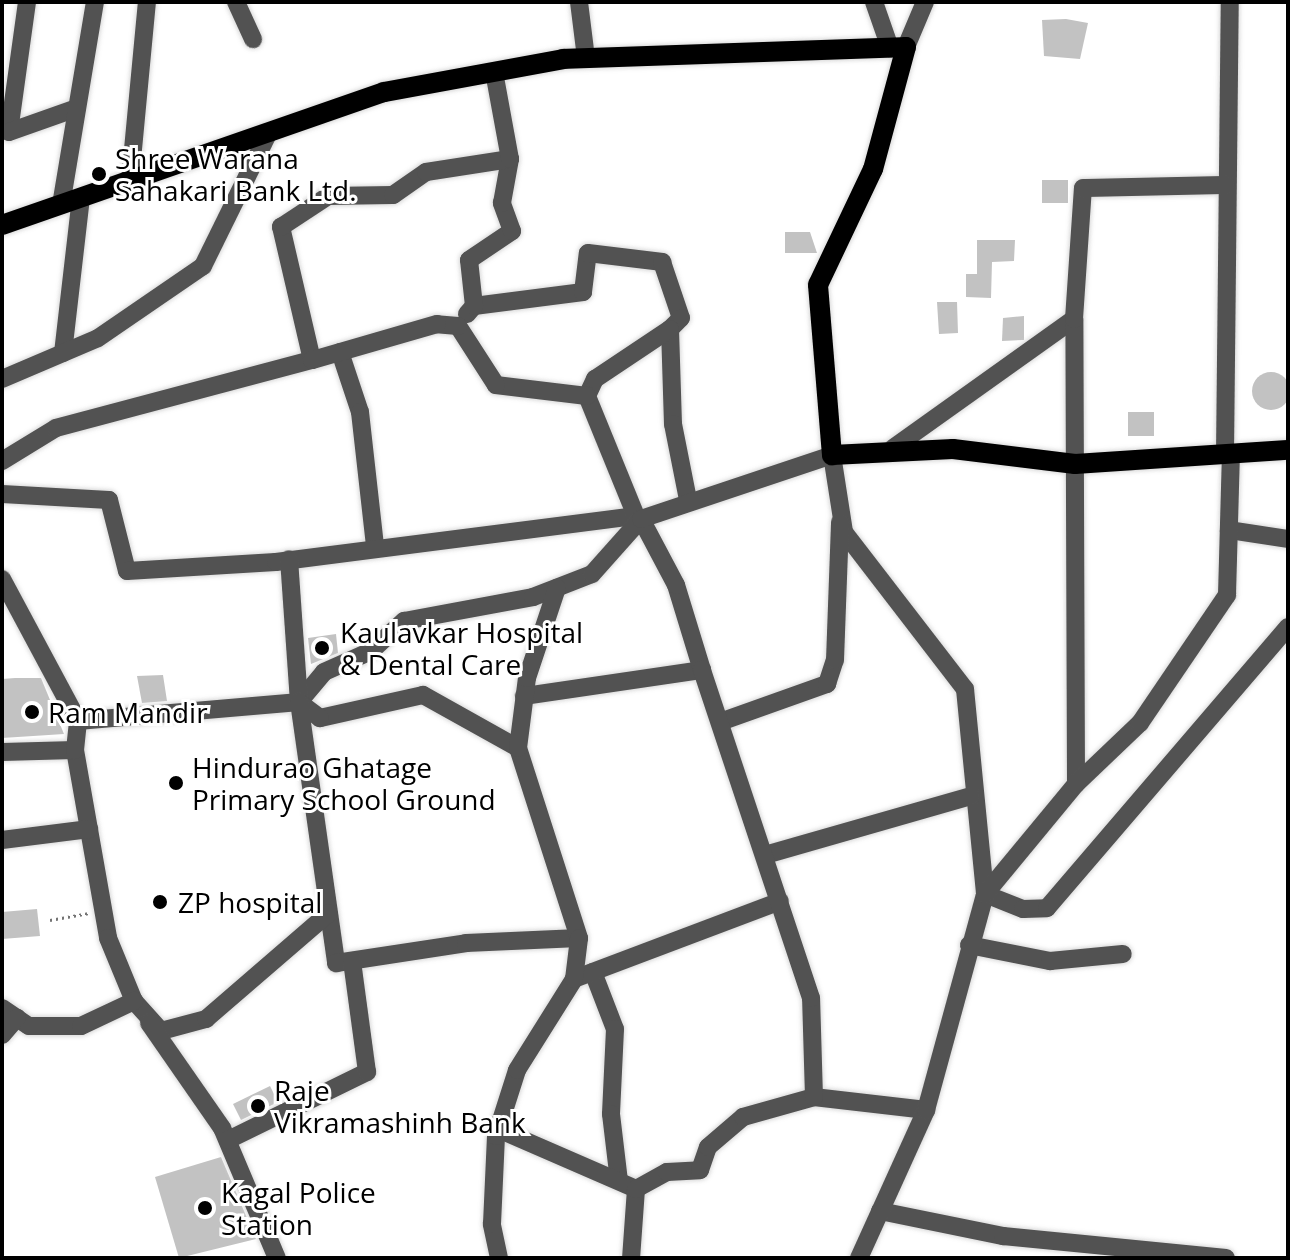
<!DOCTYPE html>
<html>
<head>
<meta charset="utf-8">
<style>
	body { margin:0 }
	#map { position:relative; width:1290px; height:1260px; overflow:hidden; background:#fff; font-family:"Open Sans",sans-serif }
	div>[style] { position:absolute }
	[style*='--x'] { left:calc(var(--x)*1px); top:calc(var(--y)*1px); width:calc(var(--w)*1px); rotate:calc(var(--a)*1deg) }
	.building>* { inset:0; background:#c2c2c2 }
	.round { border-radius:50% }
	.path>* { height:3px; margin-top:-1.5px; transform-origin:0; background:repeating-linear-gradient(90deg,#747474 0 2px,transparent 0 6px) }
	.roads { filter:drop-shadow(0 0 2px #dbdbdb) drop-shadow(0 0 2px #dbdbdb) }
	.minor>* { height:18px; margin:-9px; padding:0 9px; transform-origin:9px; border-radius:9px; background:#525252 }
	.major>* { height:20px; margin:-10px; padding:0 10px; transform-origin:10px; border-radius:10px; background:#000 }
	.dots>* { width:22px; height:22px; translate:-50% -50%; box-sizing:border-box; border:4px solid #fff; border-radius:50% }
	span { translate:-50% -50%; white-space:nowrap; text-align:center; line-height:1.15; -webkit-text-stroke:6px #fff; paint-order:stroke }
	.poi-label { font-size:28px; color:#000 }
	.left { translate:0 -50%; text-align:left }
	.frame { position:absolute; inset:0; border:4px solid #000; pointer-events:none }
</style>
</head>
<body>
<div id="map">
	<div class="building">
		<i style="clip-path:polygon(1066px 19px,1088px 23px,1080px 59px,1044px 56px,1042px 20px)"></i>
		<i style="clip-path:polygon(1042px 180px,1068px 180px,1068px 203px,1042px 203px)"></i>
		<i style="clip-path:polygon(785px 232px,810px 232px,817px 253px,785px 253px)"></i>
		<i style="clip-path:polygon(977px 240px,1015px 240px,1014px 261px,992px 262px,991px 298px,966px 297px,966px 274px,977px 274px)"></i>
		<i style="clip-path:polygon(937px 302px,957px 302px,958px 333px,939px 334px)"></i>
		<i style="clip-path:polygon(1024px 316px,1024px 340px,1002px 341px,1003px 318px)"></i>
		<i class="round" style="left:1252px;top:372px;width:38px;height:38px"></i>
		<i style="clip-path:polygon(1128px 412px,1154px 412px,1154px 436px,1128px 436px)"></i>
		<i style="clip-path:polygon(336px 634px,338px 653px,311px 664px,308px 638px)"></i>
		<i style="clip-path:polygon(163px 675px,167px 701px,142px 703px,137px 676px)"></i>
		<i style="clip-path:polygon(15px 678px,41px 678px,64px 734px,2px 738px,2px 679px)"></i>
		<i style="clip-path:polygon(37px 909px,40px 936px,2px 939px,2px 912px)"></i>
		<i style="clip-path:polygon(270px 1086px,278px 1102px,241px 1120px,233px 1104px)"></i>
		<i style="clip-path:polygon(221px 1157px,256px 1239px,179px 1258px,155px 1177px)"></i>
	</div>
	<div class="path">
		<i style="--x:50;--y:920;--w:40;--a:-10"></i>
	</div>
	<div class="roads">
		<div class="minor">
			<i style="--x:27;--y:2;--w:131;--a:97.9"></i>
			<i style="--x:9;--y:132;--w:72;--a:-19.4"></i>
			<i style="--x:236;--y:2;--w:41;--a:65.3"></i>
			<i style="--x:579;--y:2;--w:56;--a:82.9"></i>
			<i style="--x:874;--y:2;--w:49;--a:70.8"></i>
			<i style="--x:906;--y:47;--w:49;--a:-67.1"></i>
			<i style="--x:130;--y:181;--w:180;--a:-84.6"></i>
			<i style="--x:61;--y:205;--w:206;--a:-80.5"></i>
			<i style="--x:474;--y:306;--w:110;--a:-7.3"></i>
			<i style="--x:583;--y:292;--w:39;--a:-83"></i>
			<i style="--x:588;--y:253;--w:75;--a:6.9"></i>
			<i style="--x:662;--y:262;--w:59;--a:71.3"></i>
			<i style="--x:681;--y:318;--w:16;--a:135"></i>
			<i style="--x:670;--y:329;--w:95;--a:88.2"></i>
			<i style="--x:673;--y:424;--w:77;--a:78.8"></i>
			<i style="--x:467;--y:314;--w:11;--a:-49"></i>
			<i style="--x:474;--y:306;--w:46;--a:-96.2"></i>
			<i style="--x:469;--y:260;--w:52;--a:-34"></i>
			<i style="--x:512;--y:231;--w:30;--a:-110"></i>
			<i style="--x:502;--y:203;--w:45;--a:-79.7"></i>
			<i style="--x:340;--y:352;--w:63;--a:71.6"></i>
			<i style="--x:360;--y:412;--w:134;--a:83.6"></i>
			<i style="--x:63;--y:353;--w:157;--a:-83.4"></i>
			<i style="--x:2;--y:379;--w:104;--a:-23.1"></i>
			<i style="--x:98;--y:338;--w:127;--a:-34.4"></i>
			<i style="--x:203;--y:266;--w:149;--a:-63.8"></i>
			<i style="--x:587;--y:396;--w:19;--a:-65"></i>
			<i style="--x:595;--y:379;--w:90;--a:-33.7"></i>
			<i style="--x:893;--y:448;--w:222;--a:-35.5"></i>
			<i style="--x:1225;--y:455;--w:453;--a:-89.4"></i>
			<i style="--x:2;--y:461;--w:63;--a:-31.4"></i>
			<i style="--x:56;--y:428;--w:265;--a:-14.9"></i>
			<i style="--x:312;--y:360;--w:137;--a:-103.1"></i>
			<i style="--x:281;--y:227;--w:56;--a:-33.4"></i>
			<i style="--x:328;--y:196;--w:65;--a:-0.9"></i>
			<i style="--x:393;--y:195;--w:40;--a:-34.9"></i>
			<i style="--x:426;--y:172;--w:85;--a:-8.8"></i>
			<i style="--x:510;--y:159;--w:88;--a:-100.4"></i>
			<i style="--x:2;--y:494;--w:107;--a:3.2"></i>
			<i style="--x:109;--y:500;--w:73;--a:75.8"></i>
			<i style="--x:127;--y:571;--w:149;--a:-3.5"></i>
			<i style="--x:276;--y:562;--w:363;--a:-7.3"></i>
			<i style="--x:636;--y:516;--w:130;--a:-112.2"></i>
			<i style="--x:587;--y:396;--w:92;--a:-173.1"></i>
			<i style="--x:496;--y:385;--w:70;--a:-122.8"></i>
			<i style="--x:458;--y:326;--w:21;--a:-175"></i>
			<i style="--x:437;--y:324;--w:130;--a:163.9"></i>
			<i style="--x:1229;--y:530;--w:60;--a:8.7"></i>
			<i style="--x:2;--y:579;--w:161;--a:61.8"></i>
			<i style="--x:524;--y:696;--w:180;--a:-8.3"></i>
			<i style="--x:702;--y:670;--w:89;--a:-107"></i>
			<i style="--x:676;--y:585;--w:75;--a:-117.9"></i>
			<i style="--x:299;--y:702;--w:39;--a:-50"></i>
			<i style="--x:324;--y:672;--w:51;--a:-24.1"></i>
			<i style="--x:371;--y:651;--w:45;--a:-42.3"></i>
			<i style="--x:404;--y:621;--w:131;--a:-10.5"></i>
			<i style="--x:533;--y:597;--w:63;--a:-21.3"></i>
			<i style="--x:592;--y:574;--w:74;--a:-48.3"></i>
			<i style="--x:641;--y:519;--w:201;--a:-18.5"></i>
			<i style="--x:832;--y:455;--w:78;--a:81.1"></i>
			<i style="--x:844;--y:532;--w:198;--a:52.4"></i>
			<i style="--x:965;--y:689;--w:206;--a:84.4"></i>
			<i style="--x:985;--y:894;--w:41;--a:21.5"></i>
			<i style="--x:1023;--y:909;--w:24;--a:-2"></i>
			<i style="--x:1047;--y:908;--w:370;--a:-49.4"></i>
			<i style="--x:78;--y:721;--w:222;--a:-4.9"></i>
			<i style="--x:299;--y:702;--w:143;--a:-94"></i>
			<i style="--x:720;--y:722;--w:114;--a:-19.6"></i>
			<i style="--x:827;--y:684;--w:25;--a:-72"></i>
			<i style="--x:835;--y:660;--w:138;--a:-87.9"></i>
			<i style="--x:518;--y:748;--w:109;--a:-150.8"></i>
			<i style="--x:423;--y:695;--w:106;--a:167.4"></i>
			<i style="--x:320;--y:718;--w:26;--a:-143"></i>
			<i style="--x:299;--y:702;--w:264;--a:81.9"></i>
			<i style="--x:336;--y:963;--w:132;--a:-8.7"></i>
			<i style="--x:466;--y:943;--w:113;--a:-2.5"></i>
			<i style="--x:579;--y:938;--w:200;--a:-107.8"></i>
			<i style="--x:518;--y:748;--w:71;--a:-82.7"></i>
			<i style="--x:527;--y:678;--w:95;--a:-71.6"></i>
			<i style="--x:75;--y:750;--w:191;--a:80"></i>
			<i style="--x:108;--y:938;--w:68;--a:67.6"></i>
			<i style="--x:134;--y:1001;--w:40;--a:48"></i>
			<i style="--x:161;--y:1031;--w:47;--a:-14.9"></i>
			<i style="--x:206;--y:1019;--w:162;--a:-40.8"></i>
			<i style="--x:2;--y:752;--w:73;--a:-1.6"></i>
			<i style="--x:75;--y:750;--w:29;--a:-84"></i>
			<i style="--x:1076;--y:784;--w:465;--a:-90.2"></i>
			<i style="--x:1074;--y:319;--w:131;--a:-86.1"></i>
			<i style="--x:1083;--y:188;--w:143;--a:-1.2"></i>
			<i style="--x:2;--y:840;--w:88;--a:-7.2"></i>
			<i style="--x:765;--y:855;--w:214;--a:-16"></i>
			<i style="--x:969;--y:945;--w:83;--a:11.2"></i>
			<i style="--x:1050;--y:961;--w:73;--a:-5.5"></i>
			<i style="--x:593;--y:972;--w:61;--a:68.9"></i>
			<i style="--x:615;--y:1029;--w:85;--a:92.7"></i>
			<i style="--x:611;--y:1114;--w:67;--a:83.2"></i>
			<i style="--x:574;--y:979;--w:220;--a:-20.7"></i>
			<i style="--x:2;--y:1008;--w:32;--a:34"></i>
			<i style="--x:29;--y:1026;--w:52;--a:0"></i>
			<i style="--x:81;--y:1026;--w:59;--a:-25.3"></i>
			<i style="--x:149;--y:1023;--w:128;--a:55.2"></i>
			<i style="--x:222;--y:1128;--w:141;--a:67.1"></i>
			<i style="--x:2;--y:1035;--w:23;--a:-49"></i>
			<i style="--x:814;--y:1097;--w:113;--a:6.6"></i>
			<i style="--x:498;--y:1129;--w:150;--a:23.5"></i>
			<i style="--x:636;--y:1189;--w:69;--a:94.1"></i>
			<i style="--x:228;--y:1140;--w:155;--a:-26.1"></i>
			<i style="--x:367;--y:1072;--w:112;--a:-97.7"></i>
			<i style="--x:636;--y:1189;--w:35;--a:-29"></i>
			<i style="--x:667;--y:1172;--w:33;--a:-3"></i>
			<i style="--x:700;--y:1170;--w:24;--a:-71"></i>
			<i style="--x:708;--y:1147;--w:46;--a:-40.6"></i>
			<i style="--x:743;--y:1117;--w:74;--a:-15.7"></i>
			<i style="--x:814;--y:1097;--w:99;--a:-91.7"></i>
			<i style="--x:811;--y:998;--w:346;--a:-108.4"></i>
			<i style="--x:880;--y:1211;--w:126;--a:11.5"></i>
			<i style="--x:1003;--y:1236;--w:224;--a:5.6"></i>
			<i style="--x:499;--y:1258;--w:35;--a:-102"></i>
			<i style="--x:492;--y:1224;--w:88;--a:-87.4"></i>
			<i style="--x:496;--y:1136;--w:69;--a:-72.3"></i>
			<i style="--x:517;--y:1070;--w:107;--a:-57.9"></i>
			<i style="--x:574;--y:979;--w:41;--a:-83"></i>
			<i style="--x:859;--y:1258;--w:162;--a:-65.6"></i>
			<i style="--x:926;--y:1110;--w:224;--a:-74.7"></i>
			<i style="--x:985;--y:894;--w:143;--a:-50.4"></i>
			<i style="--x:1076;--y:784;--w:88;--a:-43.6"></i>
			<i style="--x:1140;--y:723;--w:155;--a:-55.8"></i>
			<i style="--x:1227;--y:595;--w:141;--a:-88.4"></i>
		</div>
		<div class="major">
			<i style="--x:2;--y:225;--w:404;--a:-19.2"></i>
			<i style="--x:384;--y:92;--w:182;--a:-10.4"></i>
			<i style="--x:563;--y:59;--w:343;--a:-2"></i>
			<i style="--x:906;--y:47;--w:126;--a:105.1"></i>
			<i style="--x:873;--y:169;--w:128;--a:115.4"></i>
			<i style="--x:818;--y:285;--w:171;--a:85.3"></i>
			<i style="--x:832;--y:455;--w:121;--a:-2.8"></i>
			<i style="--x:953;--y:449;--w:123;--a:7"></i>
			<i style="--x:1075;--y:464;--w:213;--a:-3.8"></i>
		</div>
	</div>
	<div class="dots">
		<i style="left:99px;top:174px;background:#000"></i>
		<i style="left:322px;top:648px;background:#000"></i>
		<i style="left:32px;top:712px;background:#000"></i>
		<i style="left:176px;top:783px;background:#000"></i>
		<i style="left:160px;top:902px;background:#000"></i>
		<i style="left:258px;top:1106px;background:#000"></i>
		<i style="left:205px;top:1208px;background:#000"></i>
	</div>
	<div class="poi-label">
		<span class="left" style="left:115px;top:174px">Shree Warana<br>Sahakari Bank Ltd.</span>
		<span class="left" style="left:340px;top:648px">Kaulavkar Hospital<br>&amp; Dental Care</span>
		<span class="left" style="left:48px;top:712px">Ram Mandir</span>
		<span class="left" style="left:192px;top:783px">Hindurao Ghatage<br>Primary School Ground</span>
		<span class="left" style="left:178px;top:902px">ZP hospital</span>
		<span class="left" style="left:274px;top:1106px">Raje<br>Vikramashinh Bank</span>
		<span class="left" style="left:221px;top:1208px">Kagal Police<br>Station</span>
	</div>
	<div class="frame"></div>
</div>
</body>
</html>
